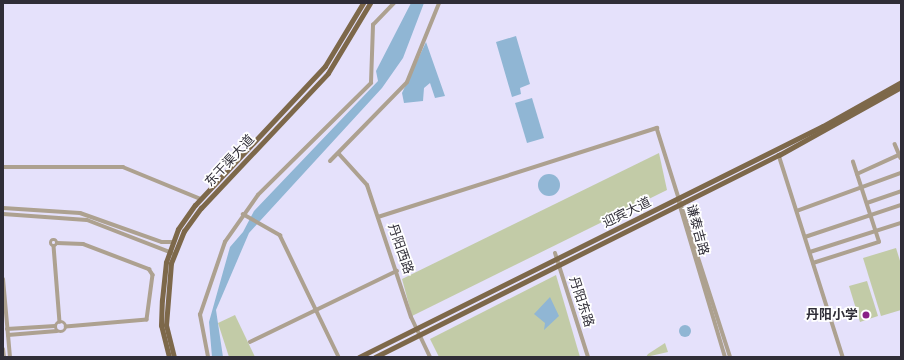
<!DOCTYPE html>
<html>
<head>
<meta charset="utf-8">
<style>
	body { margin:0 }
	#map { position:relative; width:904px; height:360px; overflow:hidden; background:#e5e1fb; font-family:"Crimson Pro","Noto Sans SC",serif }
	div>[style] { position:absolute }
	[style*='--x'] { left:calc(var(--x)*1px); top:calc(var(--y)*1px); width:calc(var(--w)*1px); rotate:calc(var(--a)*1deg) }
	.green>* { inset:0; background:#c2cba7 }
	.water>* { inset:0; background:#90b6d4 }
	.round { border-radius:50% }
	.minor>* { height:3.5px; margin:-1.75px; padding:0 1.75px; transform-origin:1.75px; border-radius:1.75px; background:#ada190 }
	.minor>.ring { margin:-1.75px; padding:0; box-sizing:content-box; background:none; border:3.5px solid #ada190; border-radius:50% }
	.tertiary>* { height:4px; margin:-2px; padding:0 2px; transform-origin:2px; border-radius:2px; background:#ada190 }
	.primary>* { height:5px; margin:-2.5px; padding:0 2.5px; transform-origin:2.5px; border-radius:2.5px; background:#7d684a }
	.dots>* { width:11px; height:11px; translate:-50% -50%; box-sizing:border-box; border:2px solid #fff; border-radius:50% }
	span { translate:-50% -50%; white-space:nowrap; text-align:center; line-height:1.15; -webkit-text-stroke:3.5px #fff; paint-order:stroke }
	.street-label { font-size:13px; color:#2f2d37 }
	.poi-label { font-size:13px; color:#2f2d37; font-weight:700 }
	.right { translate:-100% -50%; text-align:right }
	.frame { position:absolute; inset:0; border:4px solid #2f2d37; pointer-events:none }
</style>
</head>
<body>
<div id="map">
	<div class="green">
		<i style="clip-path:polygon(659px 153px,667px 190px,412px 316px,402px 279px)"></i>
		<i style="clip-path:polygon(896px 248px,901px 264px,901px 310px,881px 316px,863px 258px)"></i>
		<i style="clip-path:polygon(556px 275px,580px 357px,439px 357px,430px 339px)"></i>
		<i style="clip-path:polygon(867px 281px,878px 316px,860px 322px,849px 286px)"></i>
		<i style="clip-path:polygon(235px 315px,255px 357px,229px 357px,218px 323px)"></i>
		<i style="clip-path:polygon(665px 343px,668px 352px,646px 357px,648px 354px)"></i>
	</div>
	<div class="water">
		<i style="clip-path:polygon(411px 3px,424px 3px,403px 58px,382px 88px,249px 233px,216px 310px,223px 357px,212px 357px,209px 322px,230px 247px,243px 232px,254px 211px,378px 81px,376px 71px)"></i>
		<i style="clip-path:polygon(516px 36px,530px 84px,520px 88px,521px 94px,512px 97px,496px 42px)"></i>
		<i style="clip-path:polygon(426px 42px,445px 96px,435px 98px,430px 83px,424px 88px,423px 101px,404px 103px,402px 93px)"></i>
		<i style="clip-path:polygon(532px 98px,544px 138px,527px 143px,515px 103px)"></i>
		<i class="round" style="left:538px;top:174px;width:22px;height:22px"></i>
		<i style="clip-path:polygon(550px 297px,559px 316px,544px 330px,545px 323px,534px 314px)"></i>
		<i class="round" style="left:679px;top:325px;width:12px;height:12px"></i>
	</div>
	<div class="minor">
		<i style="--x:895;--y:144;--w:15;--a:67"></i>
		<i style="--x:779;--y:155;--w:212;--a:72.4"></i>
		<i style="--x:3;--y:167;--w:120;--a:0"></i>
		<i style="--x:123;--y:167;--w:84;--a:22.3"></i>
		<i style="--x:857;--y:174;--w:48;--a:-24.4"></i>
		<i style="--x:867;--y:203;--w:36;--a:-19"></i>
		<i style="--x:797;--y:211;--w:111;--a:-20.1"></i>
		<i style="--x:243;--y:214;--w:43;--a:29.6"></i>
		<i style="--x:280;--y:235;--w:136;--a:64.2"></i>
		<i style="--x:378;--y:217;--w:293;--a:-17.7"></i>
		<i style="--x:657;--y:128;--w:73;--a:72.6"></i>
		<i style="--x:805;--y:237;--w:101;--a:-18.4"></i>
		<i class="ring" style="left:51px;top:240px;width:2.5px;height:2.5px"></i>
		<i style="--x:57;--y:243;--w:26;--a:2"></i>
		<i style="--x:83;--y:244;--w:71;--a:20.7"></i>
		<i style="--x:149;--y:269;--w:7;--a:56"></i>
		<i style="--x:153;--y:275;--w:45;--a:97.6"></i>
		<i style="--x:147;--y:320;--w:81;--a:175.1"></i>
		<i style="--x:54;--y:246;--w:76;--a:85.5"></i>
		<i style="--x:810;--y:252;--w:96;--a:-17.7"></i>
		<i style="--x:813;--y:263;--w:69;--a:-17.7"></i>
		<i style="--x:879;--y:242;--w:84;--a:-108"></i>
		<i class="ring" style="left:55.5px;top:321.5px;width:7.5px;height:7.5px"></i>
		<i style="--x:7;--y:329;--w:48;--a:-3.6"></i>
		<i style="--x:8;--y:335;--w:49;--a:-4.7"></i>
		<i style="--x:250;--y:342;--w:163;--a:-25.8"></i>
		<i style="--x:208;--y:357;--w:43;--a:-100.8"></i>
		<i style="--x:200;--y:315;--w:77;--a:-71.1"></i>
		<i style="--x:225;--y:242;--w:57;--a:-54.9"></i>
		<i style="--x:258;--y:195;--w:159;--a:-44.7"></i>
		<i style="--x:371;--y:83;--w:58;--a:-88"></i>
		<i style="--x:373;--y:25;--w:30;--a:-46"></i>
	</div>
	<div class="tertiary">
		<i style="--x:339;--y:154;--w:42;--a:47.9"></i>
		<i style="--x:367;--y:185;--w:139;--a:71.6"></i>
		<i style="--x:411;--y:317;--w:44;--a:64.6"></i>
		<i style="--x:330;--y:161;--w:110;--a:-45.7"></i>
		<i style="--x:407;--y:82;--w:85;--a:-67.9"></i>
		<i style="--x:679;--y:199;--w:166;--a:72.1"></i>
		<i style="--x:679;--y:203;--w:161;--a:73.4"></i>
		<i style="--x:3;--y:208;--w:77;--a:3.7"></i>
		<i style="--x:80;--y:213;--w:87;--a:19.5"></i>
		<i style="--x:162;--y:242;--w:12;--a:0"></i>
		<i style="--x:3;--y:214;--w:84;--a:4.1"></i>
		<i style="--x:87;--y:220;--w:91;--a:21.2"></i>
		<i style="--x:555;--y:253;--w:109;--a:72.4"></i>
		<i style="--x:3;--y:279;--w:78;--a:84.9"></i>
		<i style="--x:3;--y:349;--w:8;--a:83"></i>
	</div>
	<div class="primary">
		<i style="--x:169;--y:357;--w:33;--a:-104"></i>
		<i style="--x:161;--y:325;--w:25;--a:-88"></i>
		<i style="--x:162;--y:300;--w:38;--a:-84"></i>
		<i style="--x:166;--y:262;--w:35;--a:-70"></i>
		<i style="--x:178;--y:229;--w:29;--a:-55"></i>
		<i style="--x:195;--y:205;--w:190;--a:-46.9"></i>
		<i style="--x:325;--y:66;--w:74;--a:-58.9"></i>
		<i style="--x:174;--y:357;--w:33;--a:-104"></i>
		<i style="--x:166;--y:325;--w:62;--a:-85.4"></i>
		<i style="--x:171;--y:263;--w:35;--a:-68"></i>
		<i style="--x:184;--y:231;--w:29;--a:-54"></i>
		<i style="--x:201;--y:208;--w:185;--a:-46.7"></i>
		<i style="--x:328;--y:73;--w:82;--a:-59"></i>
		<i style="--x:359;--y:357;--w:518;--a:-26.47"></i>
		<i style="--x:823;--y:126;--w:90;--a:-29.4"></i>
		<i style="--x:375;--y:357;--w:452;--a:-26.6"></i>
		<i style="--x:779;--y:155;--w:140;--a:-29.1"></i>
	</div>
	<div class="dots">
		<i style="left:866px;top:315px;background:#892087"></i>
	</div>
	<div class="street-label">
		<span style="left:230px;top:161px;rotate:-47deg">东干渠大道</span>
		<span style="left:627px;top:213px;rotate:-26deg">迎宾大道</span>
		<span style="left:697px;top:230px;rotate:75deg">谦泰吉路</span>
		<span style="left:400px;top:249px;rotate:71deg">丹阳西路</span>
		<span style="left:581px;top:302px;rotate:72deg">丹阳东路</span>
	</div>
	<div class="poi-label">
		<span class="right" style="left:858px;top:315px">丹阳小学</span>
	</div>
	<div class="frame"></div>
</div>
</body>
</html>
